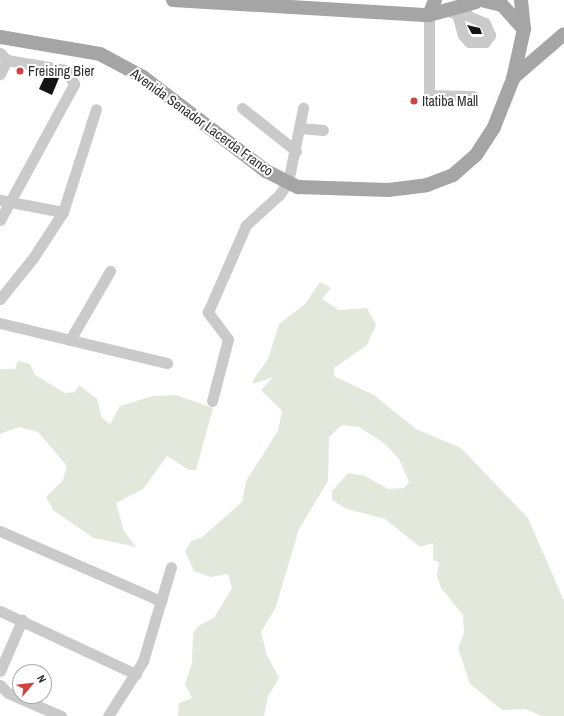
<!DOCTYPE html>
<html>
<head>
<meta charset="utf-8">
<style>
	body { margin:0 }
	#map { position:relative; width:564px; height:716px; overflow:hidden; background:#fff; font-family:"Archivo Narrow",sans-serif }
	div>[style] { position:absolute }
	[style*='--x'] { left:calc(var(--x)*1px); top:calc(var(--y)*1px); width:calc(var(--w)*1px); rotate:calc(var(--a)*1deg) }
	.green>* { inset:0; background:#e2e9dc }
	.building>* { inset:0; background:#141414 }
	.minor>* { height:11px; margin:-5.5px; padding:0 5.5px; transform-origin:5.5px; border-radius:5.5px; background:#cacaca }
	.major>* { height:14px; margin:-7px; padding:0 7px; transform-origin:7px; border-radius:7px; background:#a5a5a5 }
	.dots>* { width:11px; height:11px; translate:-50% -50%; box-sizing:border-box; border:2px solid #fff; border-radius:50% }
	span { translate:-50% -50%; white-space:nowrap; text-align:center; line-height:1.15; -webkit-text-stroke:4px #fff; paint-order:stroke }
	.poi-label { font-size:14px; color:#2d2d2d }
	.left { translate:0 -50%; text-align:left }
	.street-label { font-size:14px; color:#2d2d2d }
	.north { position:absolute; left:12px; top:664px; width:40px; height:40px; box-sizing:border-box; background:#fff; border:1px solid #ababab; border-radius:50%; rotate:62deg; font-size:11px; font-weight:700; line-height:16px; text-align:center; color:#2d2d2d }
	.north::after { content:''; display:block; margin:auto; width:14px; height:18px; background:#d24241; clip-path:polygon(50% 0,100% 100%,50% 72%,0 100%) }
</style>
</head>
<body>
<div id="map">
	<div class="green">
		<i style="clip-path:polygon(320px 282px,331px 288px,322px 299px,339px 310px,367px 308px,376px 325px,367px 345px,334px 368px,334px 376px,374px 395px,416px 429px,461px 448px,528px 518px,564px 601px,564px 716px,542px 716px,525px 709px,502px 710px,470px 684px,458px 648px,464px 633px,463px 615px,441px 588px,437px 576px,439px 562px,433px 560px,433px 543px,420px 547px,385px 519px,347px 509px,332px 500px,332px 491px,348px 473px,365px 476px,388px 489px,404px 488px,409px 482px,399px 459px,384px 443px,359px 427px,342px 425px,329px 437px,328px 481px,299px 529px,275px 609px,261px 632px,267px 655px,279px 678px,268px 696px,264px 716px,178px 716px,179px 703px,192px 698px,185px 684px,192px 663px,193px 634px,198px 626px,214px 618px,232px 588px,228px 574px,210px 577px,194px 571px,185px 551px,191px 541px,201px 538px,242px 502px,246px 481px,278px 431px,282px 411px,261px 390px,273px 377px,253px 384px,253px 380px,268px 359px,279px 324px,305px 304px)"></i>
		<i style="clip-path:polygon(18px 361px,30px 364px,35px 375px,65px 393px,75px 392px,79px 385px,97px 399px,102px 418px,110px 424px,120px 406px,153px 396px,176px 395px,213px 408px,196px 470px,189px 470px,167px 456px,143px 489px,116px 503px,124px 531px,136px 547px,94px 538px,54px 511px,46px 497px,63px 480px,67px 466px,38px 432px,19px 427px,0 434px,0 369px,15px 369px)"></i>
	</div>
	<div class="building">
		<i style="clip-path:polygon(467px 25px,480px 28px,482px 34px,472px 34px)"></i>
		<i style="clip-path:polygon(46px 74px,59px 78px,52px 95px,39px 89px)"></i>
	</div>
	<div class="minor">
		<i style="--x:449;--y:11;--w:9;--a:21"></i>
		<i style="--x:457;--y:14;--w:22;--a:74"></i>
		<i style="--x:463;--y:35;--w:9;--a:49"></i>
		<i style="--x:469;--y:42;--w:16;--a:0"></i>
		<i style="--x:485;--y:42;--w:9;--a:-54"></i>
		<i style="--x:490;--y:35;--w:13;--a:-113"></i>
		<i style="--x:485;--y:23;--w:21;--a:-157"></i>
		<i style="--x:466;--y:15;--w:10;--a:-90"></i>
		<i style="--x:429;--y:15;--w:80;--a:90"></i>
		<i style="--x:429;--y:95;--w:44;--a:1.3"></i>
		<i style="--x:0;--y:53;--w:10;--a:45"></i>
		<i style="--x:7;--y:60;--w:16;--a:117"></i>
		<i style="--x:242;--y:108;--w:69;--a:38.5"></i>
		<i style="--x:300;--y:128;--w:23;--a:5"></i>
		<i style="--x:0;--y:200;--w:64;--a:10.8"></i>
		<i style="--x:0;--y:220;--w:155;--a:-61.4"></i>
		<i style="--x:74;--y:84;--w:16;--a:-120"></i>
		<i style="--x:66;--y:70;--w:60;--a:-170.4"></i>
		<i style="--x:0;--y:299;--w:53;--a:-51.2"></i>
		<i style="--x:33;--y:258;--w:55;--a:-56.9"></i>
		<i style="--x:63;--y:212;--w:108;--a:-72.2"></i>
		<i style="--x:0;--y:323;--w:172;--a:13.5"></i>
		<i style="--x:70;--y:340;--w:80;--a:-59.9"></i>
		<i style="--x:212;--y:401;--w:64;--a:-75.5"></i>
		<i style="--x:228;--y:339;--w:34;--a:-127"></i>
		<i style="--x:208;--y:312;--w:95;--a:-66.4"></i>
		<i style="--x:246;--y:225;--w:45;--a:-42.3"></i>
		<i style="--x:279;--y:195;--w:16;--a:-55"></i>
		<i style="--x:288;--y:182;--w:76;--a:-78.5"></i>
		<i style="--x:0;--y:531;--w:176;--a:23.5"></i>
		<i style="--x:0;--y:611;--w:150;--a:24.9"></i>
		<i style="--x:0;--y:671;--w:56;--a:-66.7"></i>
		<i style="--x:0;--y:685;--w:11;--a:45"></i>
		<i style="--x:8;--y:693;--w:58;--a:23.5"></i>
		<i style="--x:108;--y:716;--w:65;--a:-57.5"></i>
		<i style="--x:143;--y:661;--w:98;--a:-73.4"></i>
	</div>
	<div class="major">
		<i style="--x:173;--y:0;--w:256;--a:3.4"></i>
		<i style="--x:429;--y:15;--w:49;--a:-15.5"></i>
		<i style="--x:485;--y:1;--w:17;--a:13"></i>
		<i style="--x:502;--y:5;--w:31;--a:48"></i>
		<i style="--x:429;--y:15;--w:16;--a:-68"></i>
		<i style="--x:0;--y:37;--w:101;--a:9.6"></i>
		<i style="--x:100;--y:54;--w:49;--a:28.1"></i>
		<i style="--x:143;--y:77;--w:155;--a:37.4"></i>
		<i style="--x:266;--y:171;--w:36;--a:27"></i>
		<i style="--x:298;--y:187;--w:90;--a:1.9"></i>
		<i style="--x:388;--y:190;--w:39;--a:-7"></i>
		<i style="--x:427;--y:185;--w:28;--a:-21"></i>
		<i style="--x:453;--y:175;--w:30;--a:-41"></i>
		<i style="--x:476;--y:155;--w:33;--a:-57"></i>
		<i style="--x:494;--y:127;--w:52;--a:-68.4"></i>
		<i style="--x:513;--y:79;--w:51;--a:-77.6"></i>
		<i style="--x:524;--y:29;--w:29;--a:-96"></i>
		<i style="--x:513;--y:78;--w:67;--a:-40.8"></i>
	</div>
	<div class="dots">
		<i style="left:20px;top:71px;background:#d24241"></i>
		<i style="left:414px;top:101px;background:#d24241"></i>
	</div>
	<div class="poi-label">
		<span class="left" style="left:28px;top:71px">Freising Bier</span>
		<span class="left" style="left:422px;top:101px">Itatiba Mall</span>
	</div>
	<div class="street-label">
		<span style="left:202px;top:122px;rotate:36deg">Avenida Senador Lacerda Franco</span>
	</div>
	<div class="north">N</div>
</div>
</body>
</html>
